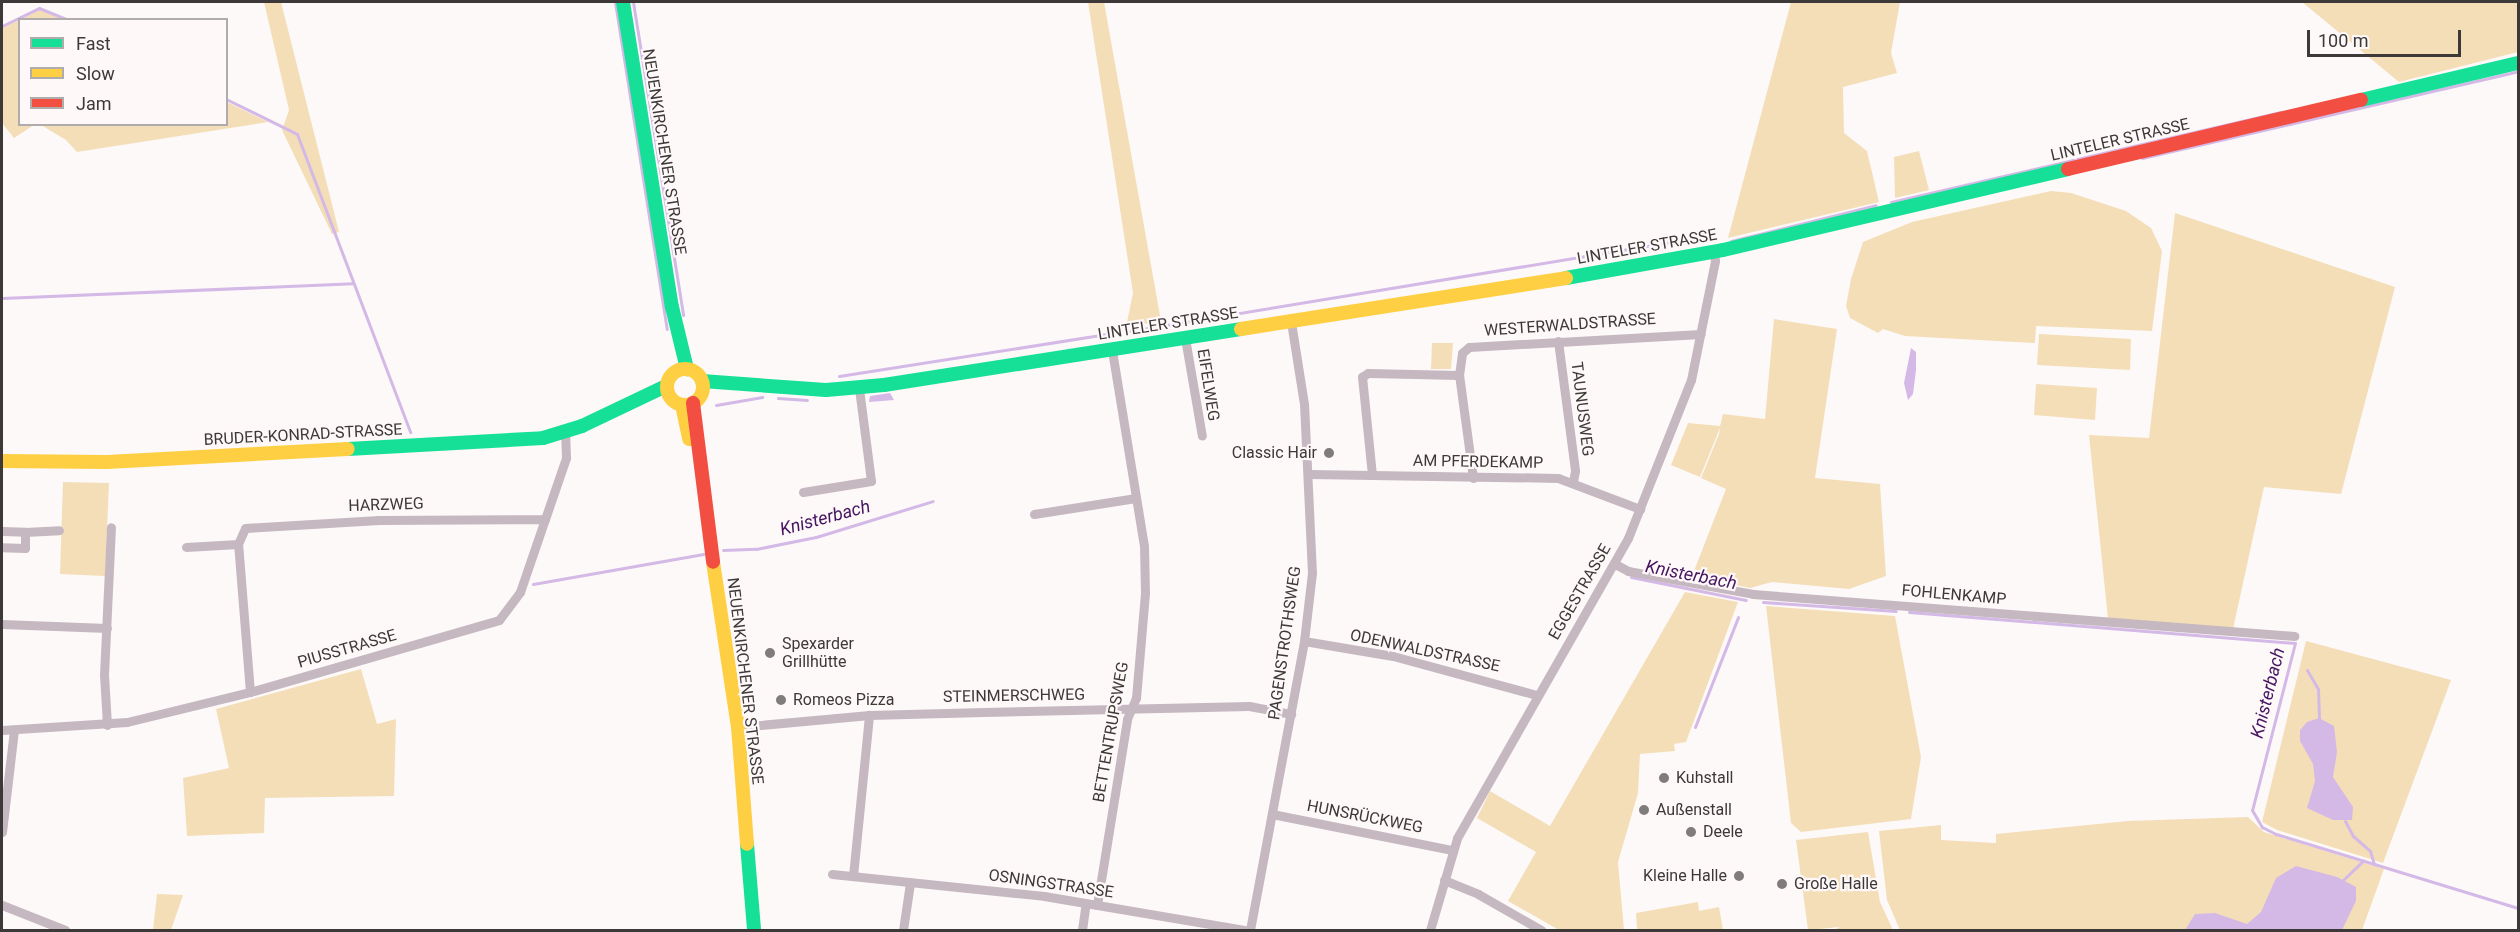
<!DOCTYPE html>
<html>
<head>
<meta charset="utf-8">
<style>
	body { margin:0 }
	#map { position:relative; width:2520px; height:932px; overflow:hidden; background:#fdf9f9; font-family:Roboto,sans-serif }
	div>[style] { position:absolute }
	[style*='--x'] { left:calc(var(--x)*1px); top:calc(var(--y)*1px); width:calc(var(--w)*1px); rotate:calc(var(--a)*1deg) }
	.green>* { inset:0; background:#f4deb8 }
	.water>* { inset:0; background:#d4b9e7 }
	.stream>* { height:3px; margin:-1.5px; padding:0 1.5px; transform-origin:1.5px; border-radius:1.5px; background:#d4b9e7 }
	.street>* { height:9px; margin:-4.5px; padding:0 4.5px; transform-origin:4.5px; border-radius:4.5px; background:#c6b8c0 }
	.fast>* { height:14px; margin:-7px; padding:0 7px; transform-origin:7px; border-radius:7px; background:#16e098 }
	.slow>* { height:14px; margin:-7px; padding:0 7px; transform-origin:7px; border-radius:7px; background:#ffcf43 }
	.slow>.ring { margin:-7px; padding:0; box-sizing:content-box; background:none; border:14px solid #ffcf43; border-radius:50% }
	.jam>* { height:14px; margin:-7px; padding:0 7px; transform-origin:7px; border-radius:7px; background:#f24e42 }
	.dots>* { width:16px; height:16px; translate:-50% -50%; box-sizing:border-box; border:3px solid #fef8f8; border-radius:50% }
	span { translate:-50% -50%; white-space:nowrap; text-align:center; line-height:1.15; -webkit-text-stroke:4.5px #fef8f8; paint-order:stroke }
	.street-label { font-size:16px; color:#3d3939 }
	.poi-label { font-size:16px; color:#3d3939 }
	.right { translate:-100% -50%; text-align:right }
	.left { translate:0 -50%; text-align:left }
	.water-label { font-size:18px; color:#451562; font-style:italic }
	.frame { position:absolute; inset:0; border:3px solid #3d3939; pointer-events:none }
	.legend { position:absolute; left:18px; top:18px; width:210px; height:108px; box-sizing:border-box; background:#fef8f8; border:2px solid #b1acac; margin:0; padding:8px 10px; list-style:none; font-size:18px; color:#3d3939 }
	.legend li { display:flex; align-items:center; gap:12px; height:30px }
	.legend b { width:30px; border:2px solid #b1acac }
	.scale { position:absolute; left:2307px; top:30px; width:154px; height:27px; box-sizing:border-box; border:3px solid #3d3939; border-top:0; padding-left:8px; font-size:18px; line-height:21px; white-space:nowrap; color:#3d3939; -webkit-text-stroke:4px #fef8f8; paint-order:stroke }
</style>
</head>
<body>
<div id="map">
	<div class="green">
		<i style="clip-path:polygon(264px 2px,281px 2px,339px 232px,332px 234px,282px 130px,289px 110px)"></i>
		<i style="clip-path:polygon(1088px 2px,1104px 2px,1161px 321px,1126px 327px,1133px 293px)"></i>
		<i style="clip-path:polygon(1791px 2px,1900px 2px,1891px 53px,1897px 73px,1843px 87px,1844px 133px,1867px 151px,1879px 202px,1728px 238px)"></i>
		<i style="clip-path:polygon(2302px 2px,2518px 2px,2518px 52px,2399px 82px)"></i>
		<i style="clip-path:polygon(39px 10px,47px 12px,62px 19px,20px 20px)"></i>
		<i style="clip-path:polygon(20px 20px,20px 124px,34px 125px,14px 138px,2px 123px,2px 28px)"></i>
		<i style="clip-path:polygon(227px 102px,268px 122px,77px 152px,66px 140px,41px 125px,226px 124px)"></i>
		<i style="clip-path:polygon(1919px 151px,1929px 190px,1895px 198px,1894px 157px)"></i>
		<i style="clip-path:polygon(2051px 191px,2071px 193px,2126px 211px,2151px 228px,2162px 251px,2152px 331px,2036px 326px,2035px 343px,1905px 336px,1883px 329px,1878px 333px,1850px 318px,1846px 306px,1851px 279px,1863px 242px,1912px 222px)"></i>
		<i style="clip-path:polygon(2175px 213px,2395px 287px,2341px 494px,2264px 487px,2233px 629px,2108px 619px,2089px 435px,2149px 438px)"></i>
		<i style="clip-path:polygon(1774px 319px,1837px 329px,1815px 478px,1880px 484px,1886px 576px,1849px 589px,1772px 582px,1750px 588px,1692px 576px,1726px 489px,1701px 478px,1719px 434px,1720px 428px,1700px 477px,1671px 465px,1688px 423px,1720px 426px,1723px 414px,1765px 419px)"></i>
		<i style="clip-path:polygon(2039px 334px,2131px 339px,2130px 370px,2037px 365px)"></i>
		<i style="clip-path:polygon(1432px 343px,1453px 343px,1451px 369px,1431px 369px)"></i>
		<i style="clip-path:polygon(2036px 384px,2097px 388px,2095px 420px,2034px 415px)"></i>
		<i style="clip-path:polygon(63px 482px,109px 483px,105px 576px,60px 574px)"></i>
		<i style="clip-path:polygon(1685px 592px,1738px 602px,1686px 742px,1674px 744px,1675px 751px,1640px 754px,1638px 793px,1618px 862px,1624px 930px,1559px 930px,1508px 901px,1536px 852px,1477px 818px,1490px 791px,1550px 826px)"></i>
		<i style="clip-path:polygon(1766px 606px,1895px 616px,1921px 757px,1911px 819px,1801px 832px,1791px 823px)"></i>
		<i style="clip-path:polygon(2306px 641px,2451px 680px,2383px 863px,2277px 830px,2262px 822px)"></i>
		<i style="clip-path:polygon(361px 669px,377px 724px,396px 719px,394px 796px,265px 798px,264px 833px,187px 836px,183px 778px,229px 768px,216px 709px)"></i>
		<i style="clip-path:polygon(2248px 817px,2264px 832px,2384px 869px,2362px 930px,1900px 930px,1887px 900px,1879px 831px,1941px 825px,1941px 840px,1996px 843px,1996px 834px,2128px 821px)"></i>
		<i style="clip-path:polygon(1868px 832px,1880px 902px,1893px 930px,1834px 930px,1840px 927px,1808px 930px,1796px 840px)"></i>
		<i style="clip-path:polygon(157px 894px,183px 895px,171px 930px,153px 930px)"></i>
		<i style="clip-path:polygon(1698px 902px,1699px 911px,1719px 907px,1723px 930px,1637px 930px,1636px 913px)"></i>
	</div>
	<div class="water">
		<i style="clip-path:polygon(1911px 348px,1916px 352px,1916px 370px,1913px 394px,1908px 400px,1904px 383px)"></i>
		<i style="clip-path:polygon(890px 393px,894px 400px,869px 402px,870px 396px)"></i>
		<i style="clip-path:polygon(2319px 718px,2334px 726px,2337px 752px,2333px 777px,2353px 807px,2352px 820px,2333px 820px,2307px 808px,2315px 781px,2313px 764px,2300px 741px,2300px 730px,2307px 722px)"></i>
		<i style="clip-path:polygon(2296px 866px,2337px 877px,2356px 887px,2356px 901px,2342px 930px,2185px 930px,2195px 914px,2215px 913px,2247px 924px,2261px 912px,2276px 878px)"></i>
	</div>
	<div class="stream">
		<i style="--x:615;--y:2;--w:331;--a:81"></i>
		<i style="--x:633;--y:2;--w:317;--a:80.9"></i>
		<i style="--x:2;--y:26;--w:41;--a:-25.9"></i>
		<i style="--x:39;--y:8;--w:31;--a:22"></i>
		<i style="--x:226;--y:99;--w:79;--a:26.2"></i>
		<i style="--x:297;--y:134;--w:319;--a:69.2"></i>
		<i style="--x:2142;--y:158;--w:386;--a:-13"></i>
		<i style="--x:1891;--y:202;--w:399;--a:-13"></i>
		<i style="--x:1731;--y:241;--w:149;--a:-13.9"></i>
		<i style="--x:2;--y:298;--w:351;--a:-2.4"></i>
		<i style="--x:1130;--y:331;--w:591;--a:-9.35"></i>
		<i style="--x:839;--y:376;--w:279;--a:-8.9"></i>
		<i style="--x:778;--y:398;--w:29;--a:4"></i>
		<i style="--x:716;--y:405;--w:47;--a:-9.9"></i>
		<i style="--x:723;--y:550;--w:33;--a:-2"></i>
		<i style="--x:756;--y:549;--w:61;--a:-11.3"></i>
		<i style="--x:816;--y:537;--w:122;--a:-17.1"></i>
		<i style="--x:1631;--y:577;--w:117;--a:11.3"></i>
		<i style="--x:533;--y:584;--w:173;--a:-10"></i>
		<i style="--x:1763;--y:602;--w:133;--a:3.9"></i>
		<i style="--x:1909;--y:612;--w:387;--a:4.6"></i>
		<i style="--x:2295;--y:643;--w:172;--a:104.4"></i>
		<i style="--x:2252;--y:810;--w:20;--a:60"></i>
		<i style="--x:2262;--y:827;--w:16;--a:27"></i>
		<i style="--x:2276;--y:834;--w:253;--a:17"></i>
		<i style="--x:2307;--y:670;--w:22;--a:60"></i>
		<i style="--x:2318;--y:689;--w:29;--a:88"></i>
		<i style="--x:1695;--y:727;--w:118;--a:-68.6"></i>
		<i style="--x:2345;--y:821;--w:17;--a:62"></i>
		<i style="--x:2353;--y:836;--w:23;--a:41"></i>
		<i style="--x:2370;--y:851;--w:14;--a:73"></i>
		<i style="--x:2343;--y:880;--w:28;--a:-44"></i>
	</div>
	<div class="street">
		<i style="--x:1185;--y:338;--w:99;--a:80.2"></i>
		<i style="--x:1558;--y:341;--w:131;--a:82.5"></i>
		<i style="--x:1575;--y:471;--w:10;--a:101"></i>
		<i style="--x:1310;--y:474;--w:248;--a:0.9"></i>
		<i style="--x:1558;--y:478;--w:88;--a:20.7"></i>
		<i style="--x:1372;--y:475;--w:99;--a:-95.8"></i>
		<i style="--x:1362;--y:377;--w:7;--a:-34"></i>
		<i style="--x:1368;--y:373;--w:91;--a:1.3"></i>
		<i style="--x:1473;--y:478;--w:104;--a:-97.7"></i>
		<i style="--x:1459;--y:375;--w:22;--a:-82"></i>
		<i style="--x:1462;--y:353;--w:9;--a:-41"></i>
		<i style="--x:1469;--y:347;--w:232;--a:-3.2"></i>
		<i style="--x:803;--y:492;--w:69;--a:-9.2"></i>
		<i style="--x:871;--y:481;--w:94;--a:-97.4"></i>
		<i style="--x:1034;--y:514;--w:103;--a:-8.9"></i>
		<i style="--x:2;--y:531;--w:23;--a:2"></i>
		<i style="--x:25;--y:532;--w:16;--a:90"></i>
		<i style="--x:25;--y:548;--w:23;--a:-178"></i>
		<i style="--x:25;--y:532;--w:34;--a:-3"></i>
		<i style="--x:186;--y:547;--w:52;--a:-3.3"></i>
		<i style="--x:1615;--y:564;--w:15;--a:28"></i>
		<i style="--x:1628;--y:571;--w:127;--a:10.4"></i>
		<i style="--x:1753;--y:594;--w:543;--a:4.44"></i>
		<i style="--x:2;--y:624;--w:105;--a:2.2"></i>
		<i style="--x:1304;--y:641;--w:90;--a:9.6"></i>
		<i style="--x:1393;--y:656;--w:149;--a:15.2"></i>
		<i style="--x:250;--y:692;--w:148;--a:-94.6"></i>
		<i style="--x:238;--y:544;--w:17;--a:-66"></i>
		<i style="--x:245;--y:528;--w:134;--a:-3.4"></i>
		<i style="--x:379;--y:520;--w:166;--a:-0.3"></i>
		<i style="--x:107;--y:725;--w:50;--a:-93.4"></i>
		<i style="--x:104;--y:675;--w:148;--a:-87.3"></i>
		<i style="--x:738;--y:727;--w:132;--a:-5.2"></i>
		<i style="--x:869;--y:715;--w:115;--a:-1.5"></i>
		<i style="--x:984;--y:712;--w:265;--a:-1.3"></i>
		<i style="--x:1249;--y:706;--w:43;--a:10.8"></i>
		<i style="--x:2;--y:730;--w:125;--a:-3.7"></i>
		<i style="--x:127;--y:722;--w:127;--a:-13.7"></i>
		<i style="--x:250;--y:692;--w:259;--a:-16.1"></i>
		<i style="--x:499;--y:620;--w:35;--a:-53"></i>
		<i style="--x:520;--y:592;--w:77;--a:-71.1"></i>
		<i style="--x:545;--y:519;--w:65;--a:-71"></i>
		<i style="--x:566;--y:458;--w:26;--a:-92"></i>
		<i style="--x:1272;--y:814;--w:184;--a:11.3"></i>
		<i style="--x:2;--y:832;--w:103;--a:-83.3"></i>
		<i style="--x:832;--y:874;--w:213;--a:5.9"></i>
		<i style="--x:1044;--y:896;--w:203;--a:9.6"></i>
		<i style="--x:853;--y:876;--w:162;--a:-84.3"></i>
		<i style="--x:1444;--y:880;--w:37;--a:22"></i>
		<i style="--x:1478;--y:894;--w:73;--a:29.7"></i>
		<i style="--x:2;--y:905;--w:68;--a:21.6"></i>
		<i style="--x:1097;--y:905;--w:188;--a:-80.8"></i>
		<i style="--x:1127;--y:719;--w:23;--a:-67"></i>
		<i style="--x:1136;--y:698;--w:105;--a:-85.1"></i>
		<i style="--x:1145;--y:593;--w:47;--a:-91.2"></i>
		<i style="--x:1144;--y:546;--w:199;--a:-99.3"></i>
		<i style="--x:903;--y:930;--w:48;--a:-81.5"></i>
		<i style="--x:1082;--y:930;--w:27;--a:-82"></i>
		<i style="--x:1250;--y:930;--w:294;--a:-79.4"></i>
		<i style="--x:1304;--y:641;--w:68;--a:-83.3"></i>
		<i style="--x:1312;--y:573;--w:169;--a:-92.7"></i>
		<i style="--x:1304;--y:404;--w:83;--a:-99"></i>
		<i style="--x:1430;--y:930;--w:96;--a:-73.6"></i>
		<i style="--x:1457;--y:838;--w:345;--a:-60.3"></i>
		<i style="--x:1628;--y:538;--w:170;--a:-68.3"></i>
		<i style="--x:1691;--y:380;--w:121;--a:-78.6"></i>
		<i style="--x:1715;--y:261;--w:9;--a:-96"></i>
	</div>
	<div class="fast">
		<i style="--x:623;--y:2;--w:309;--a:80.9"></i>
		<i style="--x:672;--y:307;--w:64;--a:76.4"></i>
		<i style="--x:2361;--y:100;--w:161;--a:-13.3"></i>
		<i style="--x:1566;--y:278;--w:159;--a:-10.1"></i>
		<i style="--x:1723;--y:250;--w:354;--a:-13.2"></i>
		<i style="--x:702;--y:381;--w:124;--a:4.2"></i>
		<i style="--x:826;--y:390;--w:58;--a:-4.9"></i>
		<i style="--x:884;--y:385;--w:361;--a:-8.9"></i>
		<i style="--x:348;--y:449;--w:195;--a:-3.2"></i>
		<i style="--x:543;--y:438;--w:41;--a:-17.1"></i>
		<i style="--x:582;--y:426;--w:93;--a:-25.5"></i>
		<i style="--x:747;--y:844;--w:86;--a:85.3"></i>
	</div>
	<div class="slow">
		<i style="--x:1241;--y:329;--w:329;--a:-8.9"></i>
		<i class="ring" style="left:667px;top:369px;width:22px;height:22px"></i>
		<i style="--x:682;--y:405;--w:35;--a:78"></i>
		<i style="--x:2;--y:461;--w:105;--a:0.5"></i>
		<i style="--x:107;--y:462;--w:241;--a:-3.1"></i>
		<i style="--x:713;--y:562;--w:167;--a:81.4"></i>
		<i style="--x:738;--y:727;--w:117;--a:85.6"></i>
	</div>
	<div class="jam">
		<i style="--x:2068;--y:169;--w:301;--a:-13.3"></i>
		<i style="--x:693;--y:403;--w:160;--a:82.8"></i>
	</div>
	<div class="dots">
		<i style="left:1329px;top:453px;background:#807c7c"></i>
		<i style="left:770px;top:653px;background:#807c7c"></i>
		<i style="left:781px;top:700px;background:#807c7c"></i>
		<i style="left:1664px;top:778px;background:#807c7c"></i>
		<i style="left:1644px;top:810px;background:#807c7c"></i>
		<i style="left:1691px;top:832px;background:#807c7c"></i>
		<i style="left:1739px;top:876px;background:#807c7c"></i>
		<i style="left:1782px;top:884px;background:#807c7c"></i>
	</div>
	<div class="street-label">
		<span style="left:2120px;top:140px;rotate:-13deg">LINTELER STRASSE</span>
		<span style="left:664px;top:152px;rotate:81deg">NEUENKIRCHENER STRASSE</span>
		<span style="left:1647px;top:247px;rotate:-10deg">LINTELER STRASSE</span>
		<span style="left:1168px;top:324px;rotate:-9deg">LINTELER STRASSE</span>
		<span style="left:1570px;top:325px;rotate:-4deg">WESTERWALDSTRASSE</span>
		<span style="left:1208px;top:385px;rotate:81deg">EIFELWEG</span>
		<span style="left:1582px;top:409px;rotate:83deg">TAUNUSWEG</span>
		<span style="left:303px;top:435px;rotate:-3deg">BRUDER-KONRAD-STRASSE</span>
		<span style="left:1478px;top:462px;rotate:1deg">AM PFERDEKAMP</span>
		<span style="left:386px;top:505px;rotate:-2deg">HARZWEG</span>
		<span style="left:1580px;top:592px;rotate:-60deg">EGGESTRASSE</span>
		<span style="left:1954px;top:595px;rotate:5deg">FOHLENKAMP</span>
		<span style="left:1285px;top:643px;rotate:-82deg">PAGENSTROTHSWEG</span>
		<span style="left:347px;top:649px;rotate:-16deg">PIUSSTRASSE</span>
		<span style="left:1425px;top:651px;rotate:12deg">ODENWALDSTRASSE</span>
		<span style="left:745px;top:681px;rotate:83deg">NEUENKIRCHENER STRASSE</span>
		<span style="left:1014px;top:696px;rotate:-1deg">STEINMERSCHWEG</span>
		<span style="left:1111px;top:732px;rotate:-80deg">BETTENTRUPSWEG</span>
		<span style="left:1365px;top:817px;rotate:11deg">HUNSRÜCKWEG</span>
		<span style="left:1051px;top:884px;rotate:8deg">OSNINGSTRASSE</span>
	</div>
	<div class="poi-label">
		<span class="right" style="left:1317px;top:453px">Classic Hair</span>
		<span class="left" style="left:782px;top:653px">Spexarder<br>Grillhütte</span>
		<span class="left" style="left:793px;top:700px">Romeos Pizza</span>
		<span class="left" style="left:1676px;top:778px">Kuhstall</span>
		<span class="left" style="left:1656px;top:810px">Außenstall</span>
		<span class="left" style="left:1703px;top:832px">Deele</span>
		<span class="right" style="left:1727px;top:876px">Kleine Halle</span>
		<span class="left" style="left:1794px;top:884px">Große Halle</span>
	</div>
	<div class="water-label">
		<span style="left:825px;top:518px;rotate:-15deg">Knisterbach</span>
		<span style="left:1691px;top:575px;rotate:11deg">Knisterbach</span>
		<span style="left:2268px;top:693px;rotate:-76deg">Knisterbach</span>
	</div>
	<div class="frame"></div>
	<ul class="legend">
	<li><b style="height:8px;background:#16e098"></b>Fast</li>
	<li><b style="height:8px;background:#ffcf43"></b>Slow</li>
	<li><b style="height:8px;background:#f24e42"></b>Jam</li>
	</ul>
	<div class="scale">100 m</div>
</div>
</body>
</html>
